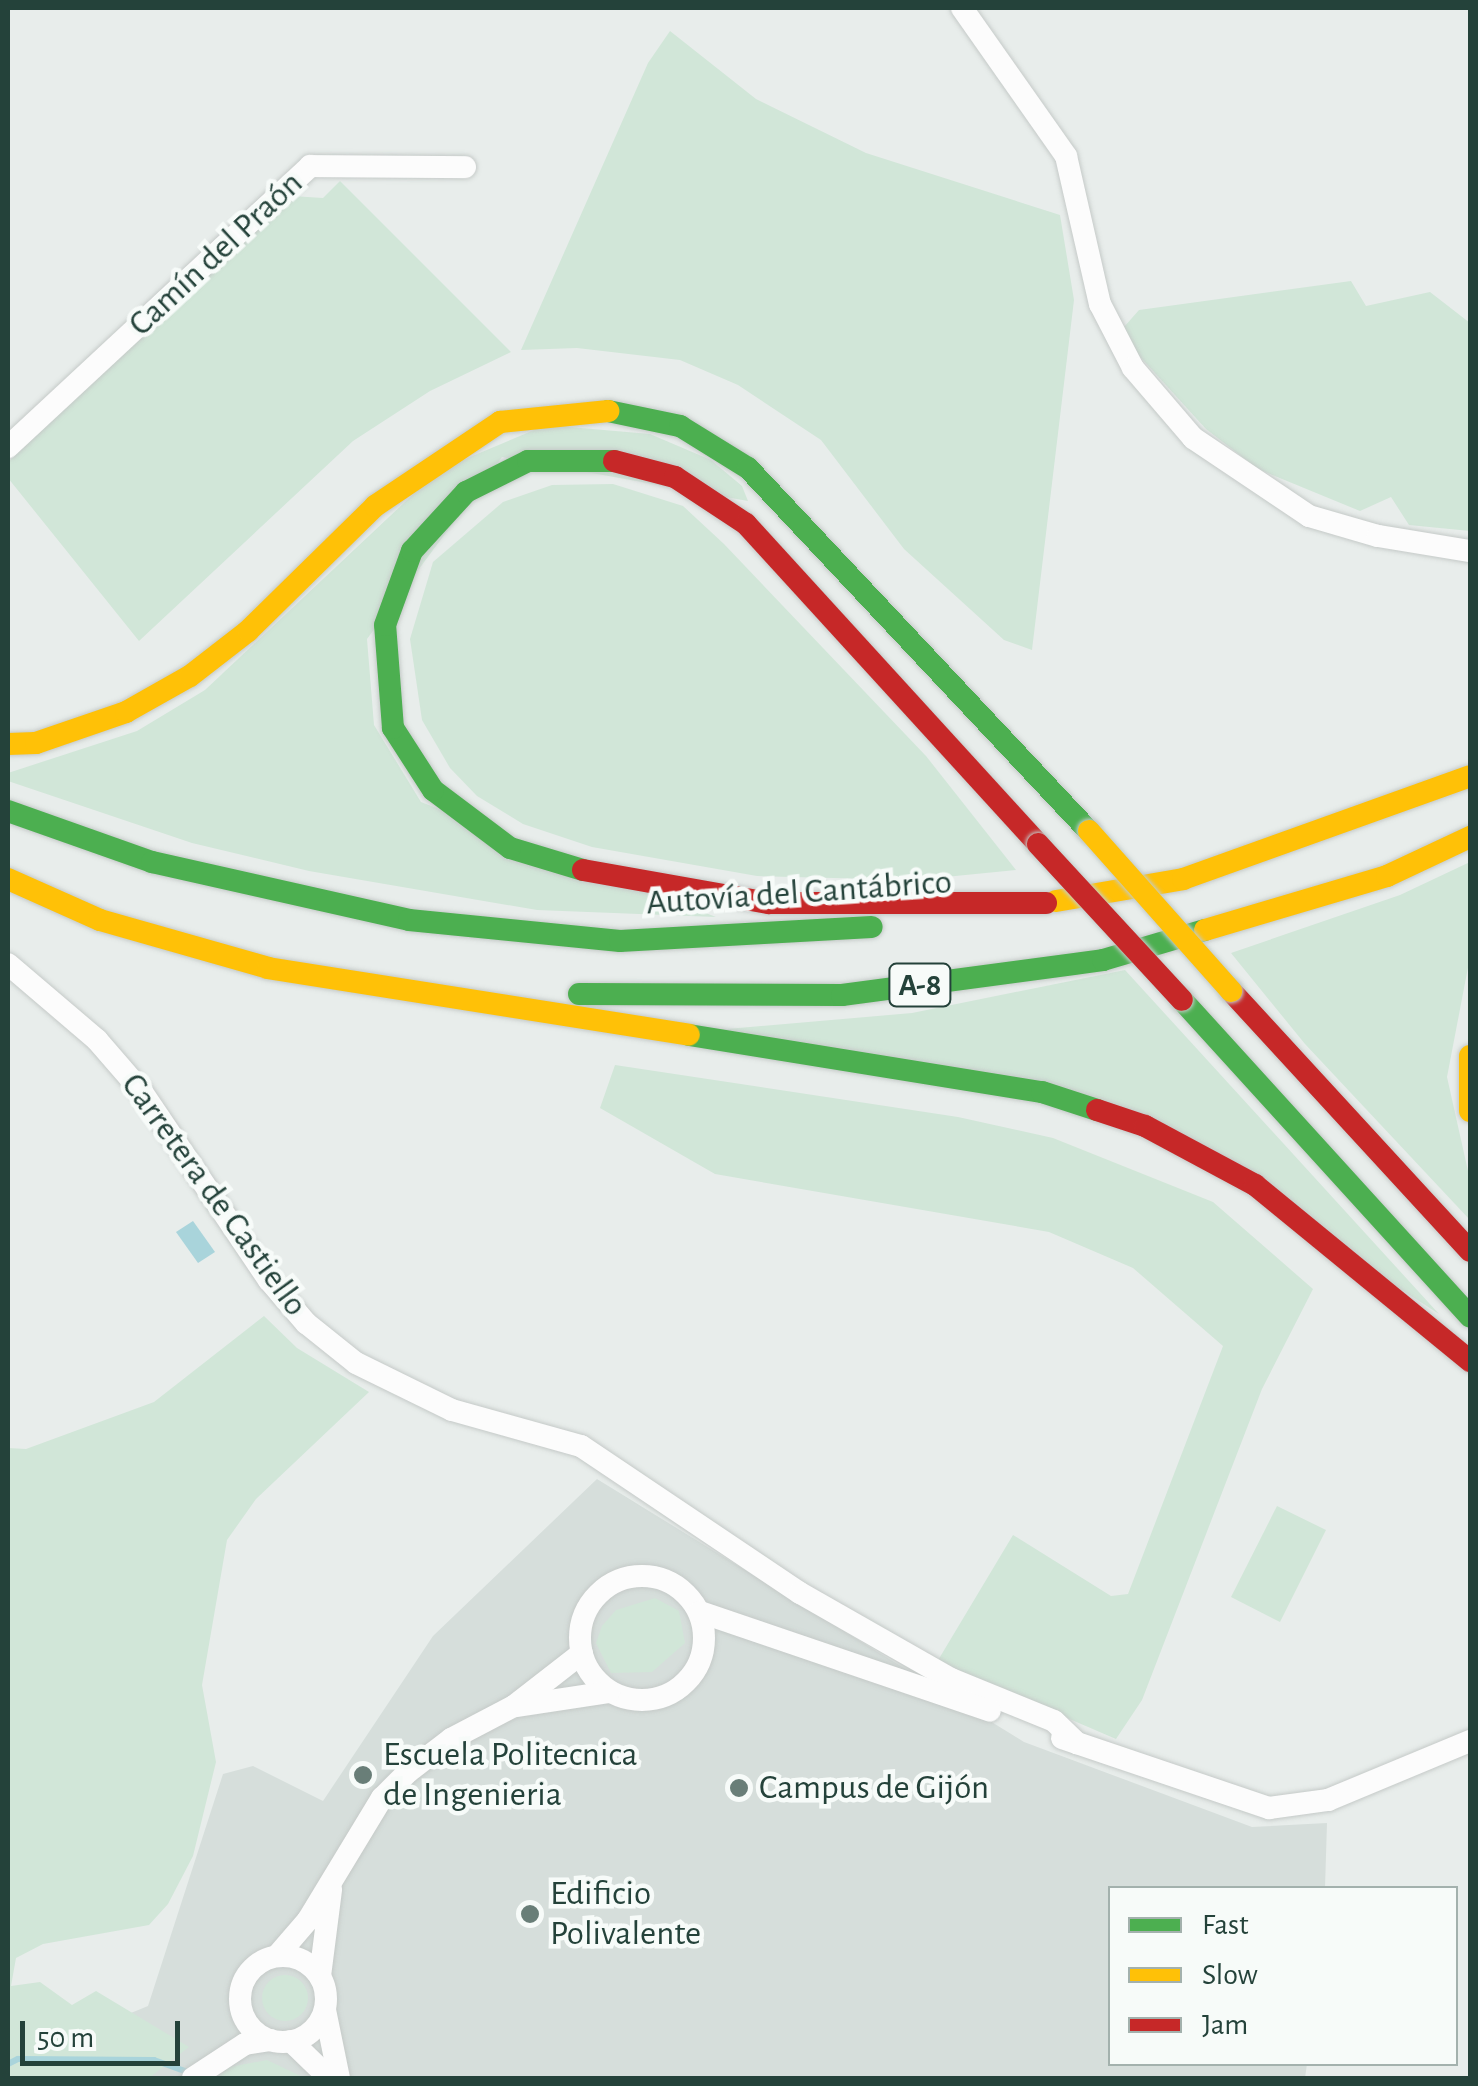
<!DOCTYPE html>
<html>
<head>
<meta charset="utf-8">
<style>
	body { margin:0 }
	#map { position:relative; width:1478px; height:2086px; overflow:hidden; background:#e8edeb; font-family:"Alegreya Sans",sans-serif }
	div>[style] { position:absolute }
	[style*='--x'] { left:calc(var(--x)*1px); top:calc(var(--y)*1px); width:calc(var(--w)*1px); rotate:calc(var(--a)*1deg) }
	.built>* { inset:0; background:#d6dedb }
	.green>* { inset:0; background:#d1e6d8 }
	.round { border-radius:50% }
	.water>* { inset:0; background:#a9d4db }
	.stream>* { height:6px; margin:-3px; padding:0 3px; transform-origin:3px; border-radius:3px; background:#a9d4db }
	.roads { filter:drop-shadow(0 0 2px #c5cac8) drop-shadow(0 0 2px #c5cac8) }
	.street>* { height:22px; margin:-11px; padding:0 11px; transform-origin:11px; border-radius:11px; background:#fcfcfc }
	.street>.ring { margin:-11px; padding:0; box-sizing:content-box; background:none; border:22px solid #fcfcfc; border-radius:50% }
	.fast>* { height:22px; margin:-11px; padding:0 11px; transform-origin:11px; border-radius:11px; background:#4caf50 }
	.slow>* { height:22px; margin:-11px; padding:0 11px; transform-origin:11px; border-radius:11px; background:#ffc107 }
	.jam>* { height:22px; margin:-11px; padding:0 11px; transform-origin:11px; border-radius:11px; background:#c62828 }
	.bridges { filter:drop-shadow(0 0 2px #c3ccc9) drop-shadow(0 0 2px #c3ccc9) }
	.slow-bridge>* { height:22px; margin:-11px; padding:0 11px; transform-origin:11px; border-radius:11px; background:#ffc107 }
	.jam-bridge>* { height:22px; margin:-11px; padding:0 11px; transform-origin:11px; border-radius:11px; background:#c62828 }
	.dots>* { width:28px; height:28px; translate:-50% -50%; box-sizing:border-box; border:5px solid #f7fbf9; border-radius:50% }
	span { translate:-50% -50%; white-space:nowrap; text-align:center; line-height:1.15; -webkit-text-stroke:9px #f7fbf9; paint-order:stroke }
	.shield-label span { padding:2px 8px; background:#f7fbf9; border:2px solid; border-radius:8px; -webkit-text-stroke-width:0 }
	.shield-label { font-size:32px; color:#24423a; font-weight:700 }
	.street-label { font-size:35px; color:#24423a }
	.poi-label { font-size:35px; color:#24423a }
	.left { translate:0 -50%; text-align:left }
	.frame { position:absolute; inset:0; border:10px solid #24423a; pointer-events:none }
	.legend { position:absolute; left:1108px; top:1886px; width:350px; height:180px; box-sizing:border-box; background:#f7fbf9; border:2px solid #a3b1ad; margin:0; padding:12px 18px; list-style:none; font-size:30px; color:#24423a }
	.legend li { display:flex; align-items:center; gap:20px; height:50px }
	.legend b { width:50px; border:2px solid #a3b1ad }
	.scale { position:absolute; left:20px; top:2021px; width:160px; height:45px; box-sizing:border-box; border:5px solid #24423a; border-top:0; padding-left:12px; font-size:30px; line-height:35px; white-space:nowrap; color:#24423a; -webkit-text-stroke:8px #f7fbf9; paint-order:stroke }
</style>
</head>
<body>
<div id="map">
	<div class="built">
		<i style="clip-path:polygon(597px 1479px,1024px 1742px,1252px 1827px,1327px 1823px,1325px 1888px,1110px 1888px,1110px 2064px,1307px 2064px,1305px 2078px,8px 2078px,43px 2049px,148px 2006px,223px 1774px,253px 1766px,323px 1801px,433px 1636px)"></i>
	</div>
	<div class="green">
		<i style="clip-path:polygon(670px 31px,756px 99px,866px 153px,1060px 215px,1074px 300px,1032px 650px,1004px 640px,904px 549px,821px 440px,738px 385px,680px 360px,577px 348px,521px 350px,648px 63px)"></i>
		<i style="clip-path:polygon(340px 181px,511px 352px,430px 391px,353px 441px,139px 641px,8px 478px,8px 462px,292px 196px,323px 198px)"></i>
		<i style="clip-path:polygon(1351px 281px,1366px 306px,1430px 292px,1470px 323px,1470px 531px,1409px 525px,1391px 497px,1360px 511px,1258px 469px,1206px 429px,1133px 349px,1124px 327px,1139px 310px)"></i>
		<i style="clip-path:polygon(546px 425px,650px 434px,711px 460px,742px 486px,748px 501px,502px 457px,367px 639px,374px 725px,421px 802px,716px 917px,537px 910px,309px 871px,192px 843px,8px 781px,8px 773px,137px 731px,205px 690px,439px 470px)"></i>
		<i style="clip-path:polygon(613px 484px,683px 506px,724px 544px,926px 756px,1016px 870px,915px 880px,757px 876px,592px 847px,523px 824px,477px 796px,450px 768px,422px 720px,410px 639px,433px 562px,503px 502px,552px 485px)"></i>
		<i style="clip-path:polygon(1470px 862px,1470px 957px,1447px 1077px,1470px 1180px,1470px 1220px,1305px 1044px,1231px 953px,1400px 895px)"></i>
		<i style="clip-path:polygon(1125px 970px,1439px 1314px,1117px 1105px,716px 1030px,912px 1013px)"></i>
		<i style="clip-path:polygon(615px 1065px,958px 1117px,1053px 1138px,1213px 1202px,1313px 1289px,1262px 1389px,1142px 1700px,1116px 1739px,937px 1662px,1013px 1535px,1111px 1596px,1128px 1594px,1223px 1346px,1133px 1268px,1049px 1232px,715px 1174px,600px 1108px)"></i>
		<i style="clip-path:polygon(264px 1316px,297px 1348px,369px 1392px,256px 1499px,227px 1540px,202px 1685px,216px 1762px,193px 1856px,168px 1904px,149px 1925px,43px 1944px,16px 1958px,11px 1986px,40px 1982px,72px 2005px,96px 1991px,189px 2047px,149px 2078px,8px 2078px,8px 1448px,26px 1449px,154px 1402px)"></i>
		<i style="clip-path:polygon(1277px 1506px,1326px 1530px,1280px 1622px,1231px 1597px)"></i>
		<i style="clip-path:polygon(655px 1598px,679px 1611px,685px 1643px,652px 1672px,611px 1673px,596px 1643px,602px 1626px,616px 1610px)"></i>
		<i class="round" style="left:262px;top:1975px;width:46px;height:46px"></i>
		<i style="clip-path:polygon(267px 2060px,305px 2078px,217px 2078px,229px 2067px)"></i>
	</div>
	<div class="water">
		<i style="clip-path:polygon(193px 1221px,215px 1252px,198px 1263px,176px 1232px)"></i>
	</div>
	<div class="stream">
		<i style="--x:8;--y:2064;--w:11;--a:-27"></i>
		<i style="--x:18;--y:2059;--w:136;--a:0.4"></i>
		<i style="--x:154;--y:2060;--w:41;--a:19.7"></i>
	</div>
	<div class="roads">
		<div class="street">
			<i style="--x:962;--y:8;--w:181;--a:54.9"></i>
			<i style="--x:1066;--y:156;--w:152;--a:77.1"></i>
			<i style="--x:1100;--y:304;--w:72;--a:62.7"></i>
			<i style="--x:1133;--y:368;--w:92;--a:49.4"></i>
			<i style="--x:1193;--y:438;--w:140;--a:33.9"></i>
			<i style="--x:1309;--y:516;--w:72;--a:16.2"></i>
			<i style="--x:1378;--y:536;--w:93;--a:9.3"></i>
			<i style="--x:8;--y:447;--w:413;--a:-42.9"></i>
			<i style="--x:310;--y:166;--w:155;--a:0.4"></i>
			<i style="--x:8;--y:964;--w:117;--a:40.5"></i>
			<i style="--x:97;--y:1040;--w:69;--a:49.1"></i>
			<i style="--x:142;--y:1092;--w:227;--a:56"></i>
			<i style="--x:269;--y:1280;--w:57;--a:49.3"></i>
			<i style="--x:306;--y:1323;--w:64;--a:38.7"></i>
			<i style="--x:356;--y:1363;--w:107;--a:26.1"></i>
			<i style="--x:452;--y:1410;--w:134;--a:15.6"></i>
			<i style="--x:581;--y:1446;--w:264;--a:33.9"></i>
			<i style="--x:800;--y:1593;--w:174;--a:29.7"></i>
			<i style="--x:951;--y:1679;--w:111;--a:22.2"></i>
			<i style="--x:1054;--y:1721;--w:32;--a:44"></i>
			<i class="ring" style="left:580px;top:1576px;width:102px;height:102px"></i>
			<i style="--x:700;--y:1612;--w:306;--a:18.8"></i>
			<i style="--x:517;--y:1706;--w:93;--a:-8.7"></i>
			<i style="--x:1062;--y:1738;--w:219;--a:18.7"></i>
			<i style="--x:1269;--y:1808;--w:60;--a:-7.7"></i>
			<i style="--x:1328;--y:1800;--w:154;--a:-22.6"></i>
			<i style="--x:277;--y:1956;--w:48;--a:-49.3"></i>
			<i style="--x:308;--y:1920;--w:143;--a:-58.8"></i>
			<i style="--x:382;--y:1798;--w:37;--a:-45"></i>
			<i style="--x:408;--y:1772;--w:54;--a:-37.5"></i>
			<i style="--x:451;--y:1739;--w:71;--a:-27.6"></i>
			<i style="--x:514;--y:1706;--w:86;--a:-37.9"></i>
			<i class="ring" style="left:240px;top:1956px;width:64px;height:64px"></i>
			<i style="--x:320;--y:1976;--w:87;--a:-82.7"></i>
			<i style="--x:325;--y:2010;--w:69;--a:78.4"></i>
			<i style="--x:291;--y:2041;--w:53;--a:44.2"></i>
			<i style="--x:193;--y:2078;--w:62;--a:-33.2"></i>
			<i style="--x:245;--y:2044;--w:26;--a:-9"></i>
		</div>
		<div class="fast">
			<i style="--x:608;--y:411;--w:74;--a:11.8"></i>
			<i style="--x:680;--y:426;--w:80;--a:31.7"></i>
			<i style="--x:748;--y:468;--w:498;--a:46.8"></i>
			<i style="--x:8;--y:811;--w:153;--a:19.5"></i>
			<i style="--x:152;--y:862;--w:263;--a:12.7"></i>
			<i style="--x:409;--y:920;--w:212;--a:5.7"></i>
			<i style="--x:620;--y:941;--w:252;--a:-3.2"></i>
			<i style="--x:583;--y:870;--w:76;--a:-163.2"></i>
			<i style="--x:510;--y:848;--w:96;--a:-143"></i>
			<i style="--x:433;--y:790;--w:74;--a:-122.8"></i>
			<i style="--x:393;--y:728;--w:103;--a:-94.4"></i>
			<i style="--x:385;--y:625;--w:79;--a:-70"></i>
			<i style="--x:412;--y:551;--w:80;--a:-47.5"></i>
			<i style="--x:466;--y:492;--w:69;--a:-26.6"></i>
			<i style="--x:528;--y:461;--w:86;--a:0"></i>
			<i style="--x:579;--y:994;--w:263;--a:0.2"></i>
			<i style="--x:842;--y:995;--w:263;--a:-7.6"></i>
			<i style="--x:1103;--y:960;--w:106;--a:-16.4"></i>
			<i style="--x:1182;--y:1000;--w:428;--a:47.7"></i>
			<i style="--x:689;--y:1035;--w:358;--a:9.2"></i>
			<i style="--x:1042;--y:1092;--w:58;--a:18.1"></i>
		</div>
		<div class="slow">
			<i style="--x:8;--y:744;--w:28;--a:-2"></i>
			<i style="--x:36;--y:743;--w:95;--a:-19"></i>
			<i style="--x:126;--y:712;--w:73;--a:-29.4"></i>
			<i style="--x:190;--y:676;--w:73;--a:-37.8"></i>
			<i style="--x:248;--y:631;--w:178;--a:-44.5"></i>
			<i style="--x:375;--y:506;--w:151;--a:-33.9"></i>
			<i style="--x:500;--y:422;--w:109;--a:-5.8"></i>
			<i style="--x:8;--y:879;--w:101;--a:24"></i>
			<i style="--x:100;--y:920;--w:175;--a:15.9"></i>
			<i style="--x:268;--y:968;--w:426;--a:9"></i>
			<i style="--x:1056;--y:901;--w:129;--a:-9.8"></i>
			<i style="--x:1183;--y:879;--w:305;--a:-19.7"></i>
			<i style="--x:1205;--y:930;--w:190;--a:-16.5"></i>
			<i style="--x:1387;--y:876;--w:92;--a:-25.2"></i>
			<i style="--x:1470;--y:1056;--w:55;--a:90"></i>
		</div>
		<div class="jam">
			<i style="--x:614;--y:461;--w:63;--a:14.7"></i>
			<i style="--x:675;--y:477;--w:85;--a:33.5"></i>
			<i style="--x:746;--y:524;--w:433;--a:47.6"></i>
			<i style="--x:583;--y:870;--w:189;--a:10.1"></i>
			<i style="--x:769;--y:903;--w:277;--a:0"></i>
			<i style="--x:1231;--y:991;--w:353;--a:47.4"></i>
			<i style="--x:1097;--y:1110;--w:51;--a:18.4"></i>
			<i style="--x:1145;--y:1126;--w:125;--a:28.2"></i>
			<i style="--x:1255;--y:1185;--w:278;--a:39.3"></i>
		</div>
	</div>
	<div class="bridges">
		<div class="slow-bridge">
			<i style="--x:1089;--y:831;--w:214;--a:48.4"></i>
		</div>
		<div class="jam-bridge">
			<i style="--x:1038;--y:844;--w:212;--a:47.3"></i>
		</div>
	</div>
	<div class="dots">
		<i style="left:363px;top:1775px;background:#697e78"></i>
		<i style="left:739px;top:1788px;background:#697e78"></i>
		<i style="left:530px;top:1914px;background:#697e78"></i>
	</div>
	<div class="shield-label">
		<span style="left:920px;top:985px">A-8</span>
	</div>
	<div class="street-label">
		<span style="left:216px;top:254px;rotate:-43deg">Camín del Praón</span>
		<span style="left:799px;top:893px;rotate:-4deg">Autovía del Cantábrico</span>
		<span style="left:214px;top:1195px;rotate:54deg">Carretera de Castiello</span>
	</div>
	<div class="poi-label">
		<span class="left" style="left:383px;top:1775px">Escuela Politecnica<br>de Ingenieria</span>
		<span class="left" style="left:759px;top:1788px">Campus de Gijón</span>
		<span class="left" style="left:550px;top:1914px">Edificio<br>Polivalente</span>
	</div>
	<div class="frame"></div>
	<ul class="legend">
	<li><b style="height:12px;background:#4caf50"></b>Fast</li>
	<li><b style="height:12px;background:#ffc107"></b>Slow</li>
	<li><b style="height:12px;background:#c62828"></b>Jam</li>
	</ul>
	<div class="scale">50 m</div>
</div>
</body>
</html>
